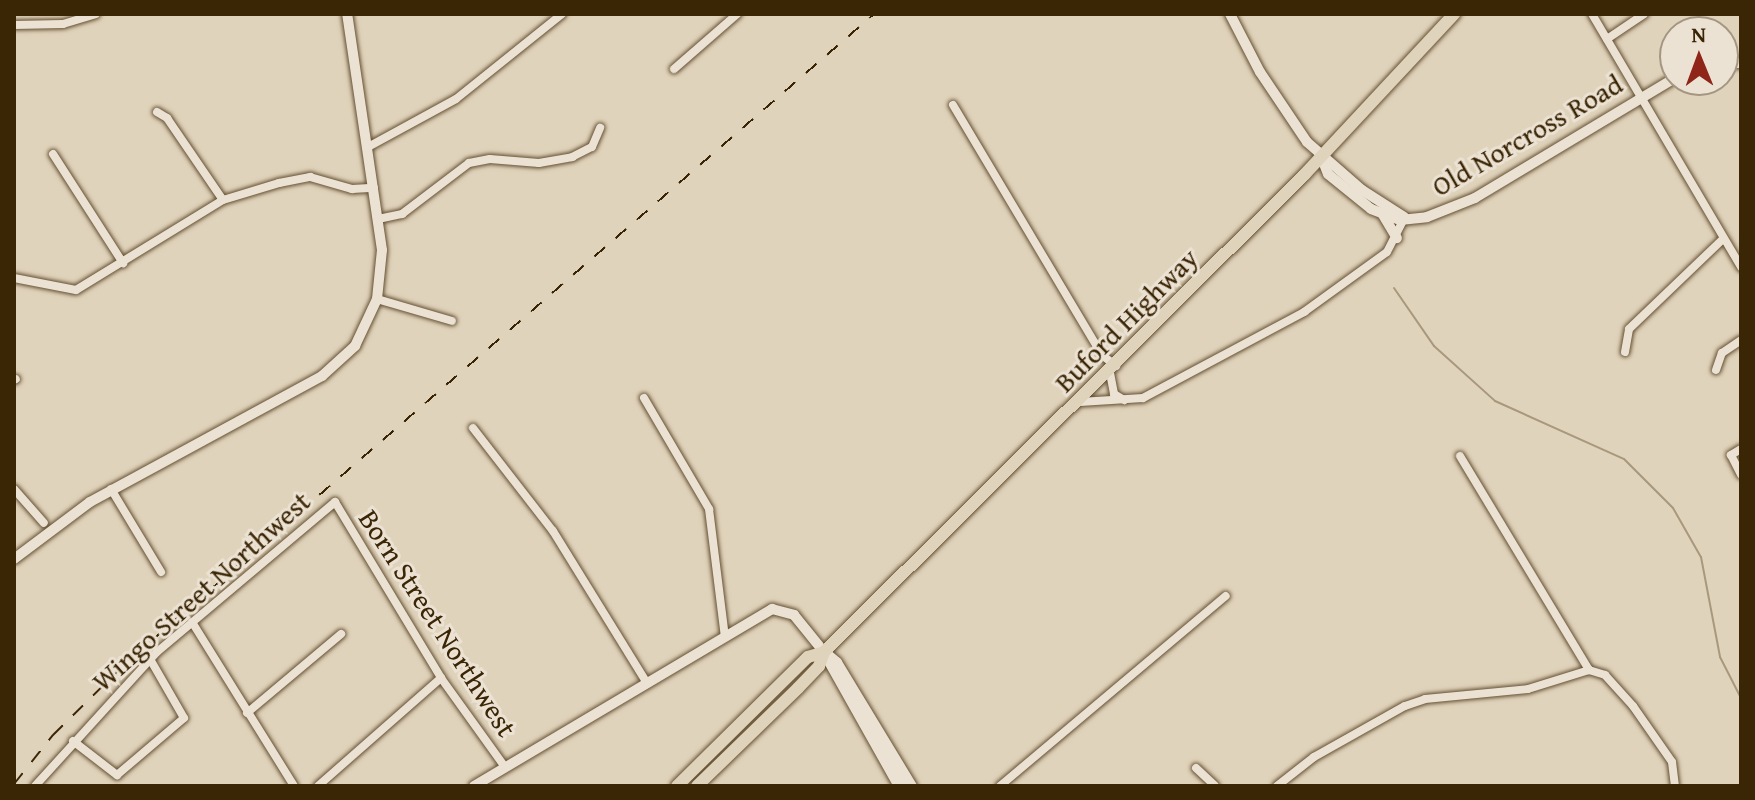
<!DOCTYPE html>
<html>
<head>
<meta charset="utf-8">
<style>
	body { margin:0 }
	#map { position:relative; width:1755px; height:800px; overflow:hidden; background:#e0d3bb; font-family:"Gentium Book Plus",serif }
	div>[style] { position:absolute }
	[style*='--x'] { left:calc(var(--x)*1px); top:calc(var(--y)*1px); width:calc(var(--w)*1px); rotate:calc(var(--a)*1deg) }
	.stream>* { height:2px; margin:-1px; padding:0 1px; transform-origin:1px; border-radius:1px; background:#a8987d }
	.roads { filter:drop-shadow(0 0 2px #645032) drop-shadow(0 0 2px #645032) }
	.minor>* { height:8px; margin:-4px; padding:0 4px; transform-origin:4px; border-radius:4px; background:#ebe2d3 }
	.tertiary>* { height:10px; margin:-5px; padding:0 5px; transform-origin:5px; border-radius:5px; background:#ebe2d3 }
	.secondary>* { height:11px; margin:-5.5px; padding:0 5.5px; transform-origin:5.5px; border-radius:5.5px; background:#ebe2d3 }
	.primary>* { height:12px; margin:-6px; padding:0 6px; transform-origin:6px; border-radius:6px; background:#e0d3bb }
	.rail>* { height:2px; margin-top:-1px; transform-origin:0; background:repeating-linear-gradient(90deg,#3a2505 0 14px,transparent 0 28px) }
	span { translate:-50% -50%; white-space:nowrap; text-align:center; line-height:1.15; -webkit-text-stroke:6px #ebe2d3; paint-order:stroke }
	.street-label { font-size:28px; color:#3a2505 }
	.frame { position:absolute; inset:0; border:16px solid #3a2505; pointer-events:none }
	.north { position:absolute; left:1659px; top:16px; width:80px; height:80px; box-sizing:border-box; background:#ebe2d3; border:2px solid #a49681; border-radius:50%; rotate:359deg; font-size:22px; font-weight:700; line-height:32px; text-align:center; color:#3a2505 }
	.north::after { content:''; display:block; margin:auto; width:28px; height:36px; background:#8f2418; clip-path:polygon(50% 0,100% 100%,50% 72%,0 100%) }
</style>
</head>
<body>
<div id="map">
	<div class="stream">
		<i style="--x:1394;--y:288;--w:70;--a:55.4"></i>
		<i style="--x:1434;--y:346;--w:82;--a:42"></i>
		<i style="--x:1495;--y:401;--w:141;--a:24.2"></i>
		<i style="--x:1624;--y:459;--w:69;--a:45"></i>
		<i style="--x:1673;--y:508;--w:56;--a:60.3"></i>
		<i style="--x:1701;--y:557;--w:102;--a:79.2"></i>
		<i style="--x:1720;--y:657;--w:46;--a:62.9"></i>
	</div>
	<div class="roads">
		<div class="minor">
			<i style="--x:1592;--y:14;--w:294;--a:59.5"></i>
			<i style="--x:14;--y:25;--w:49;--a:-1.2"></i>
			<i style="--x:63;--y:24;--w:34;--a:-17"></i>
			<i style="--x:1607;--y:39;--w:45;--a:-34"></i>
			<i style="--x:674;--y:69;--w:84;--a:-41.1"></i>
			<i style="--x:953;--y:105;--w:291;--a:59.2"></i>
			<i style="--x:1102;--y:355;--w:18;--a:38"></i>
			<i style="--x:157;--y:112;--w:12;--a:31"></i>
			<i style="--x:167;--y:118;--w:99;--a:55.7"></i>
			<i style="--x:368;--y:147;--w:100;--a:-28.6"></i>
			<i style="--x:456;--y:99;--w:136;--a:-38.7"></i>
			<i style="--x:53;--y:154;--w:130;--a:57.3"></i>
			<i style="--x:378;--y:219;--w:25;--a:-12"></i>
			<i style="--x:402;--y:214;--w:84;--a:-37.3"></i>
			<i style="--x:469;--y:163;--w:21;--a:-11"></i>
			<i style="--x:490;--y:159;--w:49;--a:4.7"></i>
			<i style="--x:539;--y:163;--w:34;--a:-10"></i>
			<i style="--x:572;--y:157;--w:22;--a:-27"></i>
			<i style="--x:592;--y:147;--w:21;--a:-67"></i>
			<i style="--x:14;--y:278;--w:63;--a:11"></i>
			<i style="--x:76;--y:290;--w:172;--a:-31.5"></i>
			<i style="--x:223;--y:200;--w:59;--a:-16.9"></i>
			<i style="--x:279;--y:183;--w:32;--a:-11"></i>
			<i style="--x:310;--y:177;--w:44;--a:15.9"></i>
			<i style="--x:352;--y:189;--w:22;--a:-3"></i>
			<i style="--x:377;--y:299;--w:78;--a:16.3"></i>
			<i style="--x:1625;--y:352;--w:23;--a:-80"></i>
			<i style="--x:1629;--y:329;--w:130;--a:-43.8"></i>
			<i style="--x:1716;--y:370;--w:18;--a:-71"></i>
			<i style="--x:1722;--y:353;--w:23;--a:-34"></i>
			<i style="--x:1110;--y:373;--w:21;--a:79"></i>
			<i style="--x:1114;--y:394;--w:12;--a:31"></i>
			<i style="--x:14;--y:380;--w:2;--a:-27"></i>
			<i style="--x:644;--y:398;--w:129;--a:59.6"></i>
			<i style="--x:709;--y:509;--w:129;--a:82.9"></i>
			<i style="--x:1080;--y:402;--w:63;--a:-3.6"></i>
			<i style="--x:1143;--y:398;--w:183;--a:-28.1"></i>
			<i style="--x:1304;--y:312;--w:102;--a:-35.9"></i>
			<i style="--x:1387;--y:252;--w:38;--a:-63"></i>
			<i style="--x:473;--y:428;--w:130;--a:52.2"></i>
			<i style="--x:553;--y:531;--w:179;--a:58.3"></i>
			<i style="--x:1741;--y:449;--w:12;--a:149"></i>
			<i style="--x:1731;--y:455;--w:22;--a:63"></i>
			<i style="--x:1460;--y:456;--w:250;--a:58.9"></i>
			<i style="--x:14;--y:489;--w:45;--a:48.6"></i>
			<i style="--x:111;--y:489;--w:97;--a:58.9"></i>
			<i style="--x:192;--y:622;--w:193;--a:58.1"></i>
			<i style="--x:247;--y:713;--w:123;--a:-40"></i>
			<i style="--x:73;--y:741;--w:56;--a:37.7"></i>
			<i style="--x:117;--y:775;--w:88;--a:-40.4"></i>
			<i style="--x:184;--y:718;--w:68;--a:-120"></i>
			<i style="--x:1196;--y:768;--w:26;--a:43"></i>
			<i style="--x:35;--y:786;--w:181;--a:-47.7"></i>
			<i style="--x:157;--y:652;--w:233;--a:-40.1"></i>
			<i style="--x:335;--y:502;--w:205;--a:58.9"></i>
			<i style="--x:441;--y:678;--w:110;--a:54.3"></i>
			<i style="--x:318;--y:786;--w:164;--a:-41.3"></i>
			<i style="--x:1000;--y:786;--w:295;--a:-40.1"></i>
			<i style="--x:1277;--y:786;--w:47;--a:-38.1"></i>
			<i style="--x:1314;--y:757;--w:104;--a:-29.3"></i>
			<i style="--x:1405;--y:706;--w:21;--a:-19"></i>
			<i style="--x:1425;--y:699;--w:103;--a:-5.5"></i>
			<i style="--x:1528;--y:689;--w:64;--a:-17.3"></i>
			<i style="--x:1589;--y:670;--w:17;--a:17"></i>
			<i style="--x:1605;--y:675;--w:42;--a:47.9"></i>
			<i style="--x:1633;--y:706;--w:68;--a:55.1"></i>
			<i style="--x:1672;--y:762;--w:24;--a:83"></i>
		</div>
		<div class="tertiary">
			<i style="--x:1230;--y:14;--w:65;--a:62.7"></i>
			<i style="--x:1260;--y:72;--w:84;--a:56.1"></i>
			<i style="--x:1307;--y:142;--w:73;--a:41.1"></i>
			<i style="--x:1362;--y:190;--w:50;--a:32.7"></i>
			<i style="--x:1723;--y:63;--w:18;--a:0"></i>
			<i style="--x:1321;--y:156;--w:19;--a:69"></i>
			<i style="--x:1328;--y:174;--w:55;--a:39.1"></i>
			<i style="--x:1371;--y:209;--w:31;--a:21"></i>
			<i style="--x:1400;--y:220;--w:27;--a:-6"></i>
			<i style="--x:1427;--y:217;--w:52;--a:-21.6"></i>
			<i style="--x:1475;--y:198;--w:233;--a:-31"></i>
			<i style="--x:1383;--y:215;--w:27;--a:59"></i>
			<i style="--x:14;--y:559;--w:95;--a:-36.9"></i>
			<i style="--x:90;--y:502;--w:264;--a:-28.5"></i>
			<i style="--x:322;--y:376;--w:45;--a:-42.3"></i>
			<i style="--x:355;--y:346;--w:52;--a:-64.9"></i>
			<i style="--x:377;--y:299;--w:49;--a:-84.2"></i>
			<i style="--x:382;--y:250;--w:239;--a:-98.4"></i>
			<i style="--x:474;--y:786;--w:347;--a:-30.7"></i>
			<i style="--x:772;--y:609;--w:23;--a:15"></i>
			<i style="--x:794;--y:615;--w:48;--a:51"></i>
		</div>
		<div class="secondary">
			<i style="--x:824;--y:652;--w:16;--a:40"></i>
			<i style="--x:836;--y:662;--w:145;--a:58.8"></i>
			<i style="--x:825;--y:654;--w:151;--a:60.7"></i>
		</div>
		<div class="primary">
			<i style="--x:677;--y:786;--w:184;--a:-44.6"></i>
			<i style="--x:808;--y:657;--w:17;--a:-17"></i>
			<i style="--x:697;--y:786;--w:141;--a:-44.1"></i>
			<i style="--x:798;--y:688;--w:30;--a:-46"></i>
			<i style="--x:819;--y:666;--w:15;--a:-70"></i>
			<i style="--x:824;--y:652;--w:678;--a:-44.82"></i>
			<i style="--x:1305;--y:174;--w:219;--a:-47"></i>
		</div>
	</div>
	<div class="rail">
		<i style="--x:14;--y:784;--w:63;--a:-51.5"></i>
		<i style="--x:53;--y:735;--w:107;--a:-44.6"></i>
		<i style="--x:129;--y:660;--w:986;--a:-40.93"></i>
	</div>
	<div class="street-label">
		<span style="left:1527px;top:135px;rotate:-30deg">Old Norcross Road</span>
		<span style="left:1126px;top:320px;rotate:-45deg">Buford Highway</span>
		<span style="left:201px;top:591px;rotate:-42deg">Wingo Street Northwest</span>
		<span style="left:438px;top:623px;rotate:57deg">Born Street Northwest</span>
	</div>
	<div class="frame"></div>
	<div class="north">N</div>
</div>
</body>
</html>
